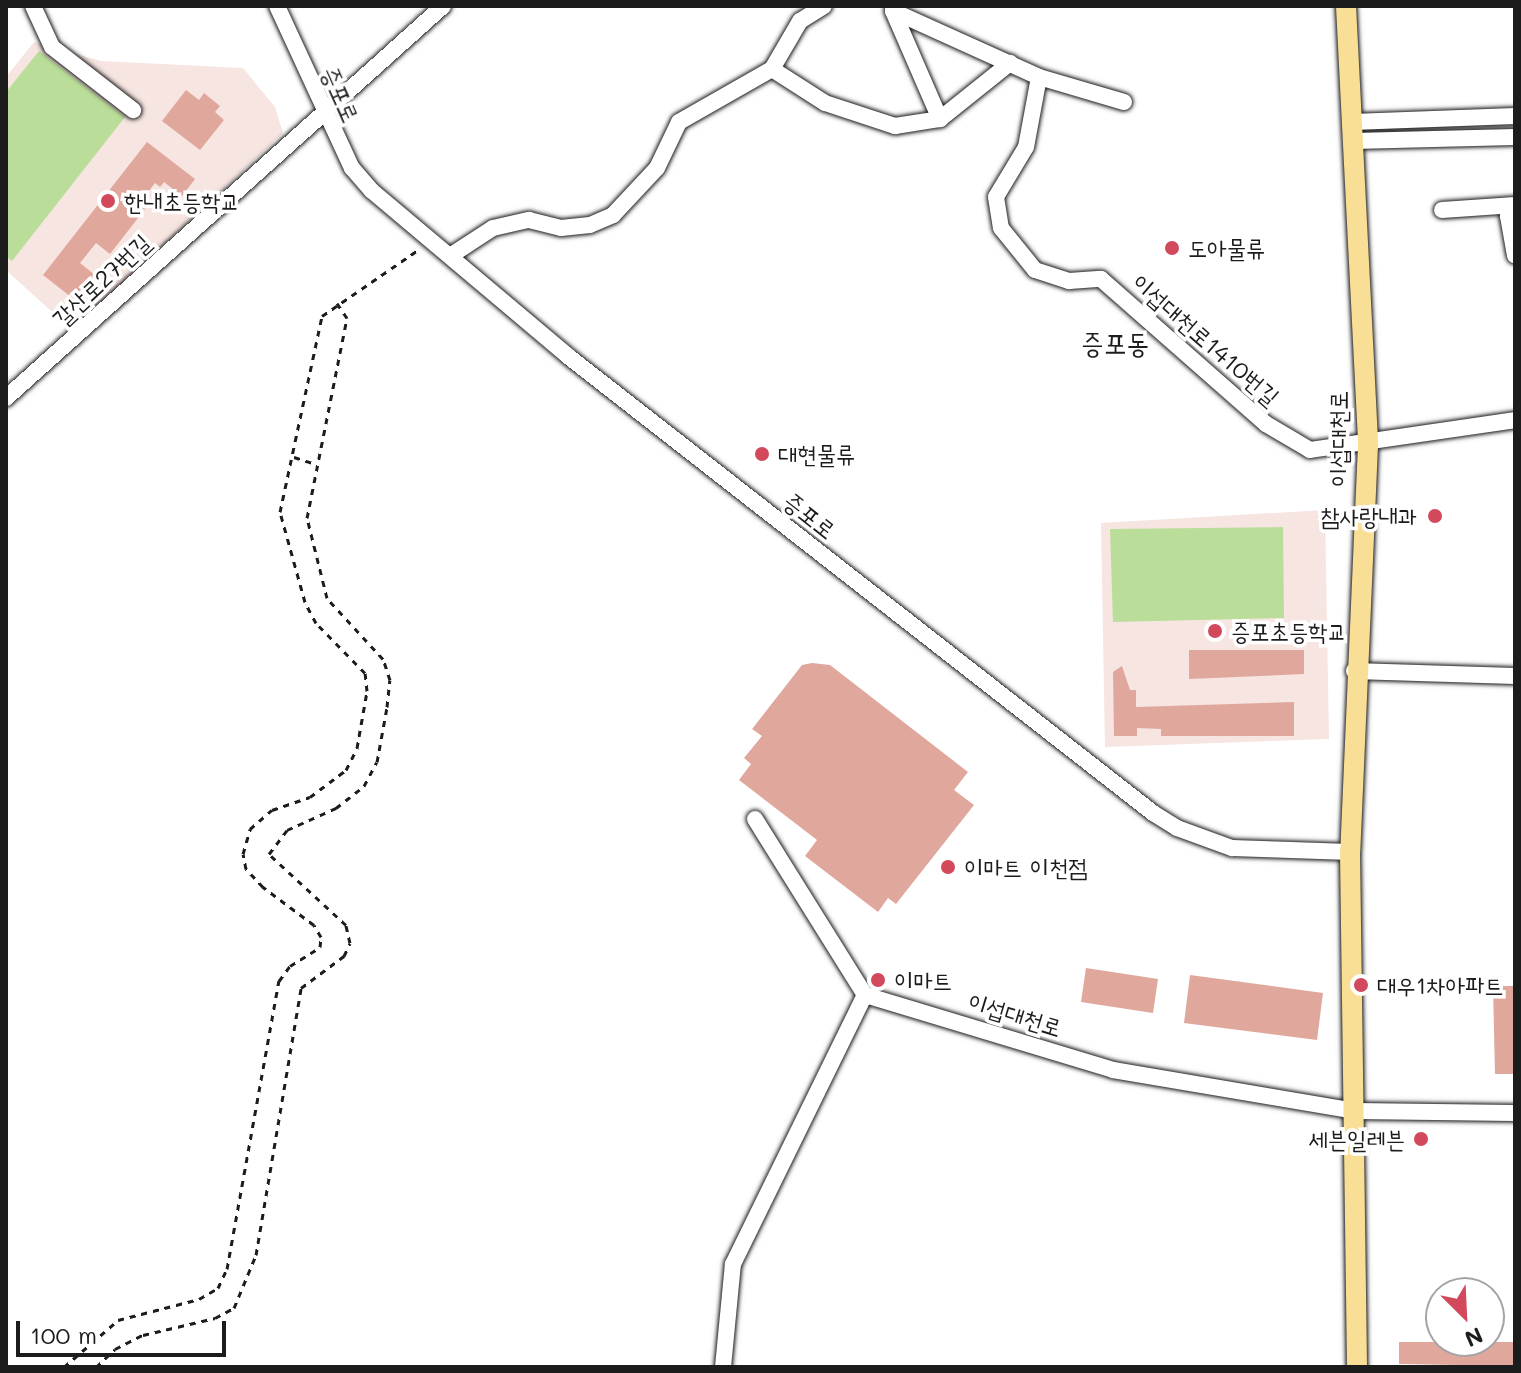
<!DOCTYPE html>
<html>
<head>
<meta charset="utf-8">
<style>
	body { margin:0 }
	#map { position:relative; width:1521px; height:1373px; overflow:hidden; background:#fff; font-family:Mali,"Poor Story",sans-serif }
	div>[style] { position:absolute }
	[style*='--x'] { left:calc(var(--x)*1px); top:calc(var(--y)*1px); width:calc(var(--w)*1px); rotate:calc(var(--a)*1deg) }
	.built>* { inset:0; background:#f6e5e1 }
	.green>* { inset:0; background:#bade99 }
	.building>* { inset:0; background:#e0a79c }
	.path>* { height:3px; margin-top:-1.5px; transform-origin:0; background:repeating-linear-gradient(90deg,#1c1c1c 0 6px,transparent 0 12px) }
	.roads { filter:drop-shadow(0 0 2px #1c1c1c) drop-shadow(0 0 2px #1c1c1c) }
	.minor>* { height:16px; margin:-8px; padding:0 8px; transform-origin:8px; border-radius:8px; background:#fff }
	.major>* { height:20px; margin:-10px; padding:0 10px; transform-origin:10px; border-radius:10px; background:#f9df96 }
	.dots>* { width:22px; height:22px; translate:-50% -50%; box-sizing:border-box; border:4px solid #fff; border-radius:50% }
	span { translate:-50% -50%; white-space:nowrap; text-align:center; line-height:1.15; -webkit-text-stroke:7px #fff; paint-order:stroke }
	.street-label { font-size:24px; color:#1c1c1c }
	.poi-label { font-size:24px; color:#1c1c1c }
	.left { translate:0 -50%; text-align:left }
	.right { translate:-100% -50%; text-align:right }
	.quarter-label { font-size:28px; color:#1c1c1c }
	.frame { position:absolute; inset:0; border:8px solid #1c1c1c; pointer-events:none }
	.north { position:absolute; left:1425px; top:1277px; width:80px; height:80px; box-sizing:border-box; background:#fff; border:2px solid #a4a4a4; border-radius:50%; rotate:156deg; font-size:22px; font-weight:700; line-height:32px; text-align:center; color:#1c1c1c }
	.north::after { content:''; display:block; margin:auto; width:28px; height:36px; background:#d1495b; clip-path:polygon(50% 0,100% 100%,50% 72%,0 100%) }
	.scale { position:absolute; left:16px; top:1321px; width:210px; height:36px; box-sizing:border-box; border:4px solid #1c1c1c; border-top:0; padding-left:10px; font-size:24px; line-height:28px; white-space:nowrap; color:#1c1c1c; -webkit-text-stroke:6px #fff; paint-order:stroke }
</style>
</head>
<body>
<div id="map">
	<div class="built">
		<i style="clip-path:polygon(34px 42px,101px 61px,243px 68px,275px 107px,283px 133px,72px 330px,6px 270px,6px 77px)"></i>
		<i style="clip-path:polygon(1325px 510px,1329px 739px,1105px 747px,1101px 523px)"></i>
	</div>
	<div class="green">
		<i style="clip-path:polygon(39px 51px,125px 117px,12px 261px,6px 256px,6px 92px)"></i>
		<i style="clip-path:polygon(1283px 527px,1284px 618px,1113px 622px,1110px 529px)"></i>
	</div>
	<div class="building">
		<i style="clip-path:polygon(186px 90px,199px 100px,204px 93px,220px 106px,215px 112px,224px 120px,200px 150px,162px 121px)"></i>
		<i style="clip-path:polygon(147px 142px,195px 179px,182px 196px,164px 182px,160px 187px,155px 183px,139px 204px,145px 209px,110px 254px,96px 243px,80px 263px,100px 279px,80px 304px,43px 275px)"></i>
		<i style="clip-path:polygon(1189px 650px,1304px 650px,1304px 674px,1189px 679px)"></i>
		<i style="clip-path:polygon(812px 663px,830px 665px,968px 772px,954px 790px,974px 805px,896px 904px,888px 898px,878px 912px,805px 856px,817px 840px,739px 780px,751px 764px,744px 758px,762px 736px,752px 729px,802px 665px)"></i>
		<i style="clip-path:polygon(1122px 666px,1130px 690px,1136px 690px,1136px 707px,1294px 702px,1294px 736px,1161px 736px,1161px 729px,1137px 728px,1137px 736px,1114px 736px,1113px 672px)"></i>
		<i style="clip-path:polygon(1086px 968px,1158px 979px,1153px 1013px,1081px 1002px)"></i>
		<i style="clip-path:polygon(1190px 975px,1323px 993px,1317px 1040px,1184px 1023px)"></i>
		<i style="clip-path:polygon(1493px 986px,1515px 986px,1515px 1074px,1495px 1074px)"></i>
		<i style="clip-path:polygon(1399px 1342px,1515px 1342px,1515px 1366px,1399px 1364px)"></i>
	</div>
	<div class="path">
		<i style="--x:294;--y:457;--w:20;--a:18"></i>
		<i style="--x:64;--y:1367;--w:72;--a:-41"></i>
		<i style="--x:118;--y:1320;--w:84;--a:-14.5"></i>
		<i style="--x:199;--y:1299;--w:22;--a:-30"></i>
		<i style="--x:218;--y:1288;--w:21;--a:-65"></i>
		<i style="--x:227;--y:1269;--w:293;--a:-79.8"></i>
		<i style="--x:279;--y:981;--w:19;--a:-54"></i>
		<i style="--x:290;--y:966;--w:36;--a:-32"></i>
		<i style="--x:320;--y:947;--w:10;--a:-84"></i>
		<i style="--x:321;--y:937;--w:14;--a:-120"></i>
		<i style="--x:314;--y:925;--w:64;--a:-143.3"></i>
		<i style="--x:263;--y:887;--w:25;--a:-133"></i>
		<i style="--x:246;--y:869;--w:15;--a:-101"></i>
		<i style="--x:243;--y:854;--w:26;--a:-74"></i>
		<i style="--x:250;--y:829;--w:29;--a:-41"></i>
		<i style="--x:272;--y:810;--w:40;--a:-18.9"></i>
		<i style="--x:310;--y:797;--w:45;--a:-36.9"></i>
		<i style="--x:346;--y:770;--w:25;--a:-63"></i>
		<i style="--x:357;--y:748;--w:58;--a:-80"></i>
		<i style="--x:367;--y:691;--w:18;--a:-96"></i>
		<i style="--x:365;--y:673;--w:70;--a:-134.4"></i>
		<i style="--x:316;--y:623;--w:24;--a:-118"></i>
		<i style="--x:305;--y:602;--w:93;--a:-105.5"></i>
		<i style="--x:280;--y:512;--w:200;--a:-77.9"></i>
		<i style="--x:322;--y:316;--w:116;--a:-34.5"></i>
		<i style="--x:96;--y:1367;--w:26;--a:-43"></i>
		<i style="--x:115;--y:1349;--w:31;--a:-27"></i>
		<i style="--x:143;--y:1335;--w:74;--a:-13.3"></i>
		<i style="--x:215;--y:1318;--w:21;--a:-28"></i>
		<i style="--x:234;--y:1308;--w:57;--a:-67.5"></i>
		<i style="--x:256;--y:1255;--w:271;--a:-80.4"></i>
		<i style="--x:301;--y:988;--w:54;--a:-36.7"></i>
		<i style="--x:344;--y:956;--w:14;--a:-65"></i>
		<i style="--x:350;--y:943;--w:18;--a:-103"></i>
		<i style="--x:346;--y:925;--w:105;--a:-137.3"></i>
		<i style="--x:269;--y:854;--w:30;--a:-53"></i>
		<i style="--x:287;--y:830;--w:54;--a:-24.2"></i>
		<i style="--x:336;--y:808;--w:36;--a:-38"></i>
		<i style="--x:364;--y:786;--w:27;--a:-62"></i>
		<i style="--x:377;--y:762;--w:56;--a:-79.7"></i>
		<i style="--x:387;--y:707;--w:27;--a:-84"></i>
		<i style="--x:390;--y:680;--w:22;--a:-108"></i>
		<i style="--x:383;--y:659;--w:83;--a:-132.6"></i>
		<i style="--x:327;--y:598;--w:82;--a:-104"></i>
		<i style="--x:307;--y:518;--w:204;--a:-78.7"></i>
		<i style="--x:347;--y:318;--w:18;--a:-124"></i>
	</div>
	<div class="roads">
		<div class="minor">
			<i style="--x:33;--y:6;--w:45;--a:65.1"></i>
			<i style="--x:52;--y:47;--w:103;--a:37.9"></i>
			<i style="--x:277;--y:6;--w:179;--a:65.2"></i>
			<i style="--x:352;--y:168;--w:30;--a:49"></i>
			<i style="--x:372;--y:191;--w:258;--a:40.1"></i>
			<i style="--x:569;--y:357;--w:741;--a:37.98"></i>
			<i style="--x:1153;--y:813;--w:28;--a:32"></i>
			<i style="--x:1177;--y:828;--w:59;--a:20"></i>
			<i style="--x:1232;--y:848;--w:118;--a:1.9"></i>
			<i style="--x:894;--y:6;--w:5;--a:101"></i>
			<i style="--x:893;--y:11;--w:160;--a:24.3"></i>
			<i style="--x:893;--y:11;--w:118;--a:66.5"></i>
			<i style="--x:772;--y:69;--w:63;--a:32.7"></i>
			<i style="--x:825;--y:103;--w:74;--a:18.2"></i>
			<i style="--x:895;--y:126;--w:46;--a:-8.8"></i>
			<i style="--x:940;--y:119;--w:90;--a:-38.7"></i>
			<i style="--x:1124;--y:102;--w:89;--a:-163.6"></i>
			<i style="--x:1039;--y:77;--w:71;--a:100.5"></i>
			<i style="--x:1026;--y:147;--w:58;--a:121"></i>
			<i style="--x:996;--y:197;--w:31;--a:81"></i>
			<i style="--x:1001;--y:228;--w:54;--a:51"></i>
			<i style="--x:1035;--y:270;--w:36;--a:18"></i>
			<i style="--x:1069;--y:281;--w:32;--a:-4"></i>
			<i style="--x:1101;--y:279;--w:220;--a:41.3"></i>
			<i style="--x:1266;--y:424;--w:51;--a:30.6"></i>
			<i style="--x:1310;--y:450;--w:207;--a:-8.3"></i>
			<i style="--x:1352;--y:122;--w:163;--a:-2.1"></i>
			<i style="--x:1353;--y:141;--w:162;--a:-1.4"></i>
			<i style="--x:1512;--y:208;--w:9;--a:117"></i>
			<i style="--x:1508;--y:216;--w:40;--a:80"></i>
			<i style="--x:1442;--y:210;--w:73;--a:-3.9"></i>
			<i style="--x:450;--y:256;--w:51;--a:-33.1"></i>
			<i style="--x:493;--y:228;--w:37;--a:-13"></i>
			<i style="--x:529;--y:220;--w:33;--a:14"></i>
			<i style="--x:561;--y:228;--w:29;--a:-6"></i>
			<i style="--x:590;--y:225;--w:25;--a:-23"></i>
			<i style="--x:613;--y:215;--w:64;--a:-46.9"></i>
			<i style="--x:657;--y:168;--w:51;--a:-64.4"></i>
			<i style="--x:679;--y:122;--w:107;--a:-29.7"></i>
			<i style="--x:772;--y:69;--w:56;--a:-59.7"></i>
			<i style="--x:800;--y:21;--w:28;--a:-32"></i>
			<i style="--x:6;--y:398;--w:587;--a:-41.89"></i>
			<i style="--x:1354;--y:671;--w:161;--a:1.8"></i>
			<i style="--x:755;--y:819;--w:208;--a:58"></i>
			<i style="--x:865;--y:995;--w:259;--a:16.8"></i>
			<i style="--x:1113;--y:1070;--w:245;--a:9.6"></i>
			<i style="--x:1355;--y:1111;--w:160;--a:0.7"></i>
			<i style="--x:723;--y:1367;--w:103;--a:-84.5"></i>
			<i style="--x:733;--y:1264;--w:300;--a:-63.9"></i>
		</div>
		<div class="major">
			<i style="--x:1346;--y:6;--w:440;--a:87.1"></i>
			<i style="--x:1368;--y:445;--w:407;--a:92.5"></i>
			<i style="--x:1350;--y:852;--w:515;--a:89.22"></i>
		</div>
	</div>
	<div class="dots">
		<i style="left:108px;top:201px;background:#d1495b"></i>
		<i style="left:1172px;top:248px;background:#d1495b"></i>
		<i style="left:762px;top:454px;background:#d1495b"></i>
		<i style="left:1435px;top:516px;background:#d1495b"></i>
		<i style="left:1215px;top:631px;background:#d1495b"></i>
		<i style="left:948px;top:867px;background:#d1495b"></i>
		<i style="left:878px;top:980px;background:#d1495b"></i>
		<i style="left:1361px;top:985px;background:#d1495b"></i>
		<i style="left:1421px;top:1139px;background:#d1495b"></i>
	</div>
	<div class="street-label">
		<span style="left:341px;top:94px;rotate:66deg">증포로</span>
		<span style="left:101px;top:280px;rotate:-43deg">갈산로27번길</span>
		<span style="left:1206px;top:339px;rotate:41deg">이섭대천로1410번길</span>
		<span style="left:1338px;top:439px;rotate:-90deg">이섭대천로</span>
		<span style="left:810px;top:515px;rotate:38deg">증포로</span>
		<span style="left:1015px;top:1014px;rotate:17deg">이섭대천로</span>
	</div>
	<div class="poi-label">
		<span class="left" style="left:124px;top:201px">한내초등학교</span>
		<span class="left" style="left:1188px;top:248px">도아물류</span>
		<span class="left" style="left:778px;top:454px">대현물류</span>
		<span class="right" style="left:1417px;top:516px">참사랑내과</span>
		<span class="left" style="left:1231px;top:631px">증포초등학교</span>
		<span class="left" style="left:964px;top:867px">이마트 이천점</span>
		<span class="left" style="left:894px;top:980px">이마트</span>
		<span class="left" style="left:1377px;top:985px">대우1차아파트</span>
		<span class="right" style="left:1405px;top:1139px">세븐일레븐</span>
	</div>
	<div class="quarter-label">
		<span style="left:1115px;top:342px">증포동</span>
	</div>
	<div class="frame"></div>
	<div class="north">N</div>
	<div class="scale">100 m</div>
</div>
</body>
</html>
